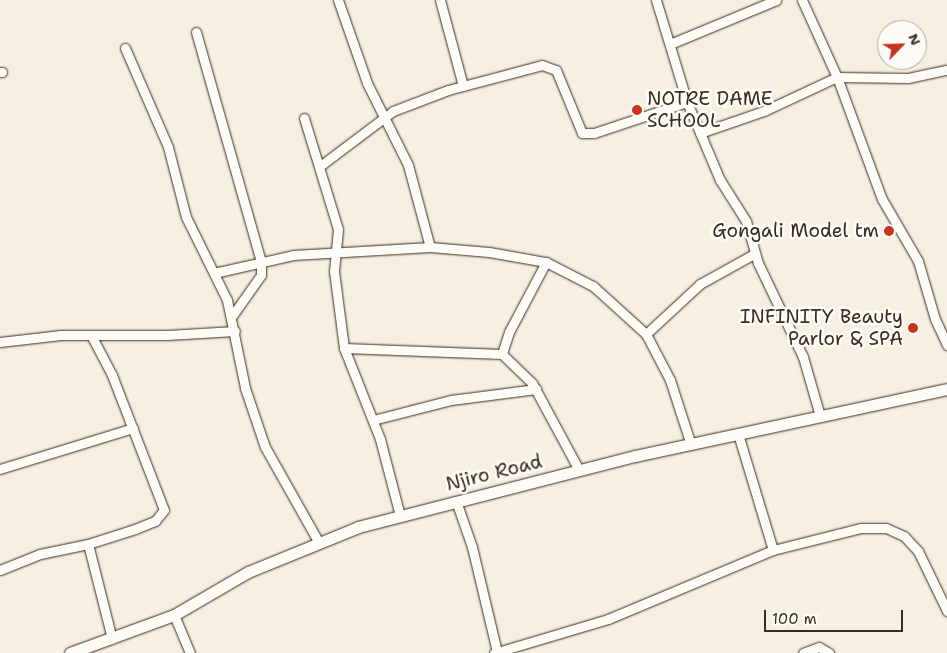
<!DOCTYPE html>
<html>
<head>
<meta charset="utf-8">
<style>
	body { margin:0 }
	#map { position:relative; width:947px; height:653px; overflow:hidden; background:#f6f0e3; font-family:"Shantell Sans",sans-serif }
	div>[style] { position:absolute }
	[style*='--x'] { left:calc(var(--x)*1px); top:calc(var(--y)*1px); width:calc(var(--w)*1px); rotate:calc(var(--a)*1deg) }
	.roads { filter:drop-shadow(0 0 1px #3b2a1e) drop-shadow(0 0 1px #3b2a1e) }
	.street>* { height:9px; margin:-4.5px; padding:0 4.5px; transform-origin:4.5px; border-radius:4.5px; background:#fdfcf7 }
	.secondary>* { height:11px; margin:-5.5px; padding:0 5.5px; transform-origin:5.5px; border-radius:5.5px; background:#fdfcf7 }
	.dots>* { width:14px; height:14px; translate:-50% -50%; box-sizing:border-box; border:2px solid #fdfcf7; border-radius:50% }
	span { translate:-50% -50%; white-space:nowrap; text-align:center; line-height:1.15; -webkit-text-stroke:5px #fdfcf7; paint-order:stroke }
	.poi-label { font-size:19px; color:#3b2a1e }
	.left { translate:0 -50%; text-align:left }
	.right { translate:-100% -50%; text-align:right }
	.street-label { font-size:19px; color:#3b2a1e }
	.north { position:absolute; left:877px; top:20px; width:50px; height:50px; box-sizing:border-box; background:#fdfcf7; border:1px solid #afa8a0; border-radius:50%; rotate:66deg; font-size:14px; font-weight:700; line-height:20px; text-align:center; color:#3b2a1e }
	.north::after { content:''; display:block; margin:auto; width:18px; height:22px; background:#c8321e; clip-path:polygon(50% 0,100% 100%,50% 72%,0 100%) }
	.scale { position:absolute; left:764px; top:610px; width:139px; height:22px; box-sizing:border-box; border:2px solid #3b2a1e; border-top:0; padding-left:6px; font-size:15px; line-height:18px; white-space:nowrap; color:#3b2a1e; -webkit-text-stroke:4px #fdfcf7; paint-order:stroke }
</style>
</head>
<body>
<div id="map">
	<div class="roads">
		<div class="street">
			<i style="--x:338;--y:0;--w:88;--a:70.7"></i>
			<i style="--x:367;--y:83;--w:92;--a:63.4"></i>
			<i style="--x:408;--y:165;--w:85;--a:75"></i>
			<i style="--x:440;--y:0;--w:89;--a:75"></i>
			<i style="--x:656;--y:0;--w:107;--a:73.1"></i>
			<i style="--x:687;--y:102;--w:85;--a:67.1"></i>
			<i style="--x:720;--y:180;--w:49;--a:57.6"></i>
			<i style="--x:746;--y:221;--w:44;--a:74.1"></i>
			<i style="--x:758;--y:263;--w:104;--a:64.4"></i>
			<i style="--x:803;--y:357;--w:61;--a:73.9"></i>
			<i style="--x:802;--y:0;--w:85;--a:65.6"></i>
			<i style="--x:837;--y:77;--w:130;--a:69.8"></i>
			<i style="--x:882;--y:199;--w:72;--a:59.9"></i>
			<i style="--x:918;--y:261;--w:60;--a:73.7"></i>
			<i style="--x:935;--y:319;--w:29;--a:65"></i>
			<i style="--x:196;--y:32;--w:238;--a:74.2"></i>
			<i style="--x:261;--y:261;--w:14;--a:90"></i>
			<i style="--x:261;--y:275;--w:50;--a:125.3"></i>
			<i style="--x:670;--y:44;--w:115;--a:-22.5"></i>
			<i style="--x:125;--y:48;--w:108;--a:66.5"></i>
			<i style="--x:168;--y:147;--w:72;--a:75.6"></i>
			<i style="--x:186;--y:217;--w:93;--a:63.7"></i>
			<i style="--x:227;--y:300;--w:90;--a:78.4"></i>
			<i style="--x:245;--y:388;--w:62;--a:71.3"></i>
			<i style="--x:265;--y:447;--w:108;--a:60.6"></i>
			<i style="--x:0;--y:72;--w:2;--a:0"></i>
			<i style="--x:304;--y:118;--w:116;--a:73"></i>
			<i style="--x:338;--y:229;--w:42;--a:95.4"></i>
			<i style="--x:334;--y:271;--w:78;--a:82.6"></i>
			<i style="--x:344;--y:348;--w:98;--a:68.4"></i>
			<i style="--x:380;--y:439;--w:80;--a:75.4"></i>
			<i style="--x:700;--y:133;--w:68;--a:-19"></i>
			<i style="--x:764;--y:111;--w:81;--a:-25"></i>
			<i style="--x:837;--y:77;--w:71;--a:0.8"></i>
			<i style="--x:908;--y:78;--w:40;--a:-12"></i>
			<i style="--x:320;--y:166;--w:91;--a:-37"></i>
			<i style="--x:393;--y:111;--w:59;--a:-20.9"></i>
			<i style="--x:448;--y:90;--w:97;--a:-14.9"></i>
			<i style="--x:542;--y:65;--w:15;--a:20"></i>
			<i style="--x:556;--y:70;--w:68;--a:67.6"></i>
			<i style="--x:582;--y:133;--w:12;--a:0"></i>
			<i style="--x:594;--y:133;--w:98;--a:-18.4"></i>
			<i style="--x:546;--y:262;--w:79;--a:117.9"></i>
			<i style="--x:509;--y:332;--w:23;--a:108"></i>
			<i style="--x:502;--y:354;--w:42;--a:44"></i>
			<i style="--x:532;--y:383;--w:99;--a:61.6"></i>
			<i style="--x:214;--y:273;--w:81;--a:-12.8"></i>
			<i style="--x:293;--y:255;--w:137;--a:-3.3"></i>
			<i style="--x:430;--y:247;--w:59;--a:4.8"></i>
			<i style="--x:489;--y:252;--w:58;--a:10"></i>
			<i style="--x:546;--y:262;--w:53;--a:27.1"></i>
			<i style="--x:593;--y:286;--w:72;--a:42.2"></i>
			<i style="--x:646;--y:334;--w:52;--a:62.4"></i>
			<i style="--x:670;--y:380;--w:68;--a:72.1"></i>
			<i style="--x:646;--y:334;--w:74;--a:-42.8"></i>
			<i style="--x:700;--y:284;--w:62;--a:-29.1"></i>
			<i style="--x:0;--y:342;--w:61;--a:-6.5"></i>
			<i style="--x:61;--y:335;--w:106;--a:0"></i>
			<i style="--x:167;--y:335;--w:68;--a:-3.4"></i>
			<i style="--x:344;--y:348;--w:158;--a:2.2"></i>
			<i style="--x:373;--y:420;--w:81;--a:-14.4"></i>
			<i style="--x:451;--y:400;--w:86;--a:-7.4"></i>
			<i style="--x:738;--y:434;--w:121;--a:73.2"></i>
			<i style="--x:0;--y:469;--w:139;--a:-17.1"></i>
			<i style="--x:456;--y:501;--w:49;--a:70.8"></i>
			<i style="--x:472;--y:547;--w:108;--a:76.6"></i>
			<i style="--x:497;--y:652;--w:5;--a:-11"></i>
			<i style="--x:88;--y:544;--w:98;--a:75.8"></i>
			<i style="--x:0;--y:570;--w:43;--a:-21.8"></i>
			<i style="--x:40;--y:554;--w:49;--a:-11.8"></i>
			<i style="--x:88;--y:544;--w:49;--a:-17.7"></i>
			<i style="--x:135;--y:529;--w:22;--a:-22"></i>
			<i style="--x:155;--y:521;--w:14;--a:-51"></i>
			<i style="--x:164;--y:510;--w:145;--a:-111.1"></i>
			<i style="--x:112;--y:375;--w:45;--a:-117.7"></i>
			<i style="--x:174;--y:615;--w:41;--a:67.2"></i>
			<i style="--x:494;--y:653;--w:119;--a:-16.6"></i>
			<i style="--x:608;--y:619;--w:179;--a:-22.7"></i>
			<i style="--x:773;--y:550;--w:91;--a:-14"></i>
			<i style="--x:861;--y:528;--w:25;--a:0"></i>
			<i style="--x:886;--y:528;--w:20;--a:24"></i>
			<i style="--x:904;--y:536;--w:21;--a:47"></i>
			<i style="--x:918;--y:551;--w:67;--a:64.2"></i>
			<i style="--x:803;--y:653;--w:17;--a:-21"></i>
			<i style="--x:819;--y:647;--w:12;--a:31"></i>
		</div>
		<div class="secondary">
			<i style="--x:70;--y:653;--w:111;--a:-20.1"></i>
			<i style="--x:174;--y:615;--w:86;--a:-30.2"></i>
			<i style="--x:248;--y:572;--w:119;--a:-22.2"></i>
			<i style="--x:358;--y:527;--w:286;--a:-14.4"></i>
			<i style="--x:635;--y:456;--w:319;--a:-12.1"></i>
		</div>
	</div>
	<div class="dots">
		<i style="left:637px;top:110px;background:#c8321e"></i>
		<i style="left:889px;top:231px;background:#c8321e"></i>
		<i style="left:913px;top:328px;background:#c8321e"></i>
	</div>
	<div class="poi-label">
		<span class="left" style="left:647px;top:110px">NOTRE DAME<br>SCHOOL</span>
		<span class="right" style="left:879px;top:231px">Gongali Model tm</span>
		<span class="right" style="left:903px;top:328px">INFINITY Beauty<br>Parlor &amp; SPA</span>
	</div>
	<div class="street-label">
		<span style="left:494px;top:473px;rotate:-14deg">Njiro Road</span>
	</div>
	<div class="north">N</div>
	<div class="scale">100 m</div>
</div>
</body>
</html>
